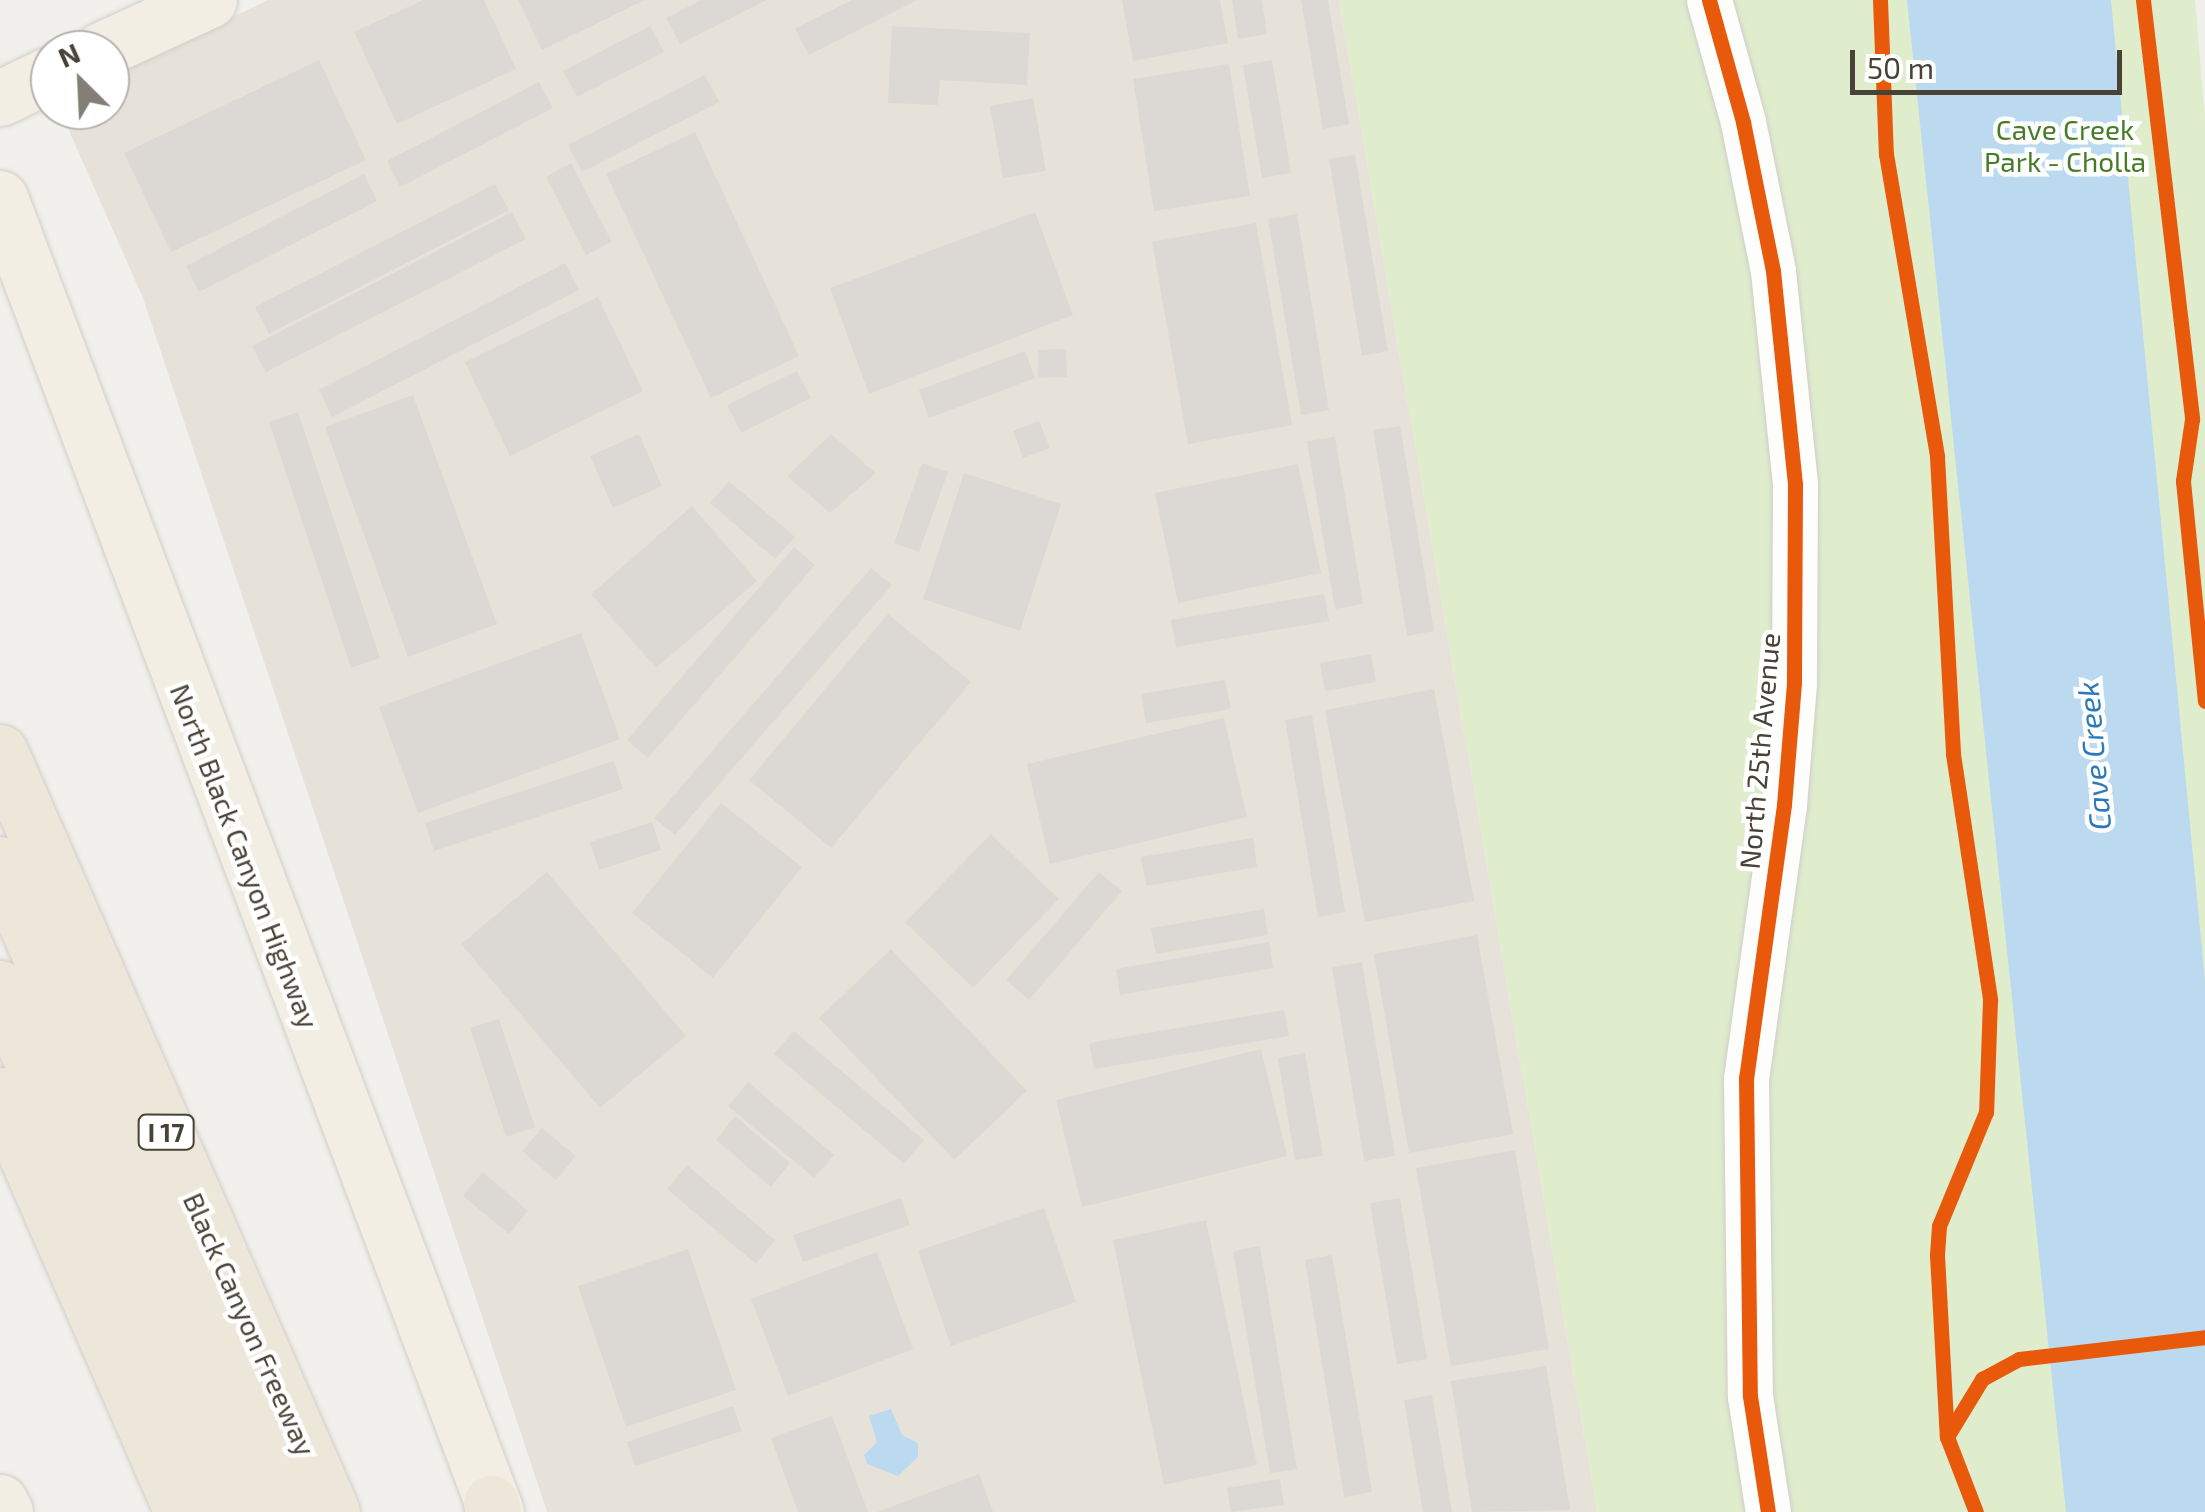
<!DOCTYPE html>
<html>
<head>
<meta charset="utf-8">
<style>
	body { margin:0 }
	#map { position:relative; width:2205px; height:1512px; overflow:hidden; background:#f2f0ec; font-family:"Exo 2",sans-serif }
	div>[style] { position:absolute }
	[style*='--x'] { left:calc(var(--x)*1px); top:calc(var(--y)*1px); width:calc(var(--w)*1px); rotate:calc(var(--a)*1deg) }
	.residential>* { inset:0; background:#e6e2d9 }
	.green>* { inset:0; background:#dfedcc }
	.water>* { inset:0; background:#bbdaf0 }
	.building>* { inset:0; background:#dcd9d4 }
	.roads { filter:drop-shadow(0 0 2px #d0cec9) drop-shadow(0 0 2px #d0cec9) }
	.minor>* { height:45px; margin:-22.5px; padding:0 22.5px; transform-origin:22.5px; border-radius:22.5px; background:#fdfdfc }
	.major>* { height:55px; margin:-27.5px; padding:0 27.5px; transform-origin:27.5px; border-radius:27.5px; background:#f2eee4 }
	.highway>* { height:55px; margin:-27.5px; padding:0 27.5px; transform-origin:27.5px; border-radius:27.5px; background:#ede7d9 }
	.cycleway>* { height:15px; margin:-7.5px; padding:0 7.5px; transform-origin:7.5px; border-radius:7.5px; background:#e8590c }
	span { translate:-50% -50%; white-space:nowrap; text-align:center; line-height:1.15; -webkit-text-stroke:9px #fff; paint-order:stroke }
	.shield-label span { padding:2px 8px; background:#fff; border:2px solid; border-radius:8px; -webkit-text-stroke-width:0 }
	.shield-label { font-size:25px; color:#494237; font-weight:700 }
	.park-label { font-size:28px; color:#467c28 }
	.street-label { font-size:28px; color:#494237 }
	.water-label { font-size:30px; color:#2d7ab8; font-style:italic }
	.north { position:absolute; left:30px; top:30px; width:100px; height:100px; box-sizing:border-box; background:#fff; border:2px solid #b6b3af; border-radius:50%; rotate:336deg; font-size:28px; font-weight:700; line-height:40px; text-align:center; color:#494237 }
	.north::after { content:''; display:block; margin:auto; width:35px; height:45px; background:#847f76; clip-path:polygon(50% 0,100% 100%,50% 72%,0 100%) }
	.scale { position:absolute; left:1850px; top:50px; width:272px; height:45px; box-sizing:border-box; border:5px solid #494237; border-top:0; padding-left:12px; font-size:30px; line-height:35px; white-space:nowrap; color:#494237; -webkit-text-stroke:8px #fff; paint-order:stroke }
</style>
</head>
<body>
<div id="map">
	<div class="residential">
		<i style="clip-path:polygon(268px 0,1339px 0,1597px 1512px,547px 1512px,143px 298px,62px 115px,110px 110px,110px 77px)"></i>
	</div>
	<div class="green">
		<i style="clip-path:polygon(1339px 0,2195px 0,2205px 117px,2205px 1512px,1597px 1512px)"></i>
	</div>
	<div class="water">
		<i style="clip-path:polygon(1907px 0,2111px 0,2205px 981px,2205px 1512px,2066px 1512px)"></i>
		<i style="clip-path:polygon(891px 1409px,902px 1435px,918px 1443px,918px 1457px,898px 1476px,867px 1464px,864px 1455px,877px 1442px,869px 1416px)"></i>
	</div>
	<div class="building">
		<i style="clip-path:polygon(423px 0,484px 0,516px 69px,397px 124px,354px 32px)"></i>
		<i style="clip-path:polygon(518px 0,645px 0,542px 50px)"></i>
		<i style="clip-path:polygon(701px 0,767px 0,680px 44px,666px 18px)"></i>
		<i style="clip-path:polygon(852px 0,917px 0,809px 55px,795px 29px)"></i>
		<i style="clip-path:polygon(1122px 0,1220px 0,1228px 43px,1133px 61px)"></i>
		<i style="clip-path:polygon(1232px 0,1262px 0,1267px 34px,1238px 39px)"></i>
		<i style="clip-path:polygon(1301px 0,1328px 0,1349px 124px,1323px 129px)"></i>
		<i style="clip-path:polygon(650px 26px,664px 52px,577px 97px,563px 71px)"></i>
		<i style="clip-path:polygon(892px 26px,1030px 33px,1027px 85px,940px 80px,938px 105px,888px 103px)"></i>
		<i style="clip-path:polygon(319px 60px,366px 160px,171px 252px,124px 153px)"></i>
		<i style="clip-path:polygon(1272px 60px,1291px 173px,1262px 178px,1243px 65px)"></i>
		<i style="clip-path:polygon(1229px 64px,1250px 196px,1154px 211px,1133px 79px)"></i>
		<i style="clip-path:polygon(705px 75px,719px 102px,582px 172px,568px 145px)"></i>
		<i style="clip-path:polygon(539px 82px,553px 108px,400px 187px,387px 161px)"></i>
		<i style="clip-path:polygon(1033px 98px,1046px 171px,1003px 178px,990px 106px)"></i>
		<i style="clip-path:polygon(695px 132px,799px 356px,711px 398px,606px 174px)"></i>
		<i style="clip-path:polygon(1355px 155px,1388px 351px,1362px 356px,1329px 159px)"></i>
		<i style="clip-path:polygon(571px 163px,612px 242px,586px 255px,546px 177px)"></i>
		<i style="clip-path:polygon(364px 174px,377px 201px,199px 292px,186px 266px)"></i>
		<i style="clip-path:polygon(495px 184px,509px 210px,269px 334px,255px 307px)"></i>
		<i style="clip-path:polygon(512px 212px,526px 239px,266px 372px,252px 346px)"></i>
		<i style="clip-path:polygon(1035px 212px,1073px 315px,869px 394px,830px 288px)"></i>
		<i style="clip-path:polygon(1297px 214px,1329px 410px,1301px 415px,1268px 219px)"></i>
		<i style="clip-path:polygon(1256px 223px,1292px 425px,1188px 444px,1152px 242px)"></i>
		<i style="clip-path:polygon(565px 263px,579px 290px,332px 417px,319px 390px)"></i>
		<i style="clip-path:polygon(598px 297px,643px 391px,510px 456px,465px 362px)"></i>
		<i style="clip-path:polygon(1066px 349px,1067px 377px,1038px 378px,1038px 350px)"></i>
		<i style="clip-path:polygon(1025px 351px,1035px 378px,929px 418px,919px 390px)"></i>
		<i style="clip-path:polygon(797px 371px,811px 398px,741px 433px,727px 405px)"></i>
		<i style="clip-path:polygon(413px 395px,497px 624px,408px 657px,325px 427px)"></i>
		<i style="clip-path:polygon(298px 412px,380px 658px,351px 668px,269px 422px)"></i>
		<i style="clip-path:polygon(1039px 421px,1050px 448px,1023px 458px,1013px 431px)"></i>
		<i style="clip-path:polygon(1400px 426px,1434px 631px,1407px 636px,1373px 430px)"></i>
		<i style="clip-path:polygon(639px 434px,662px 486px,613px 508px,590px 456px)"></i>
		<i style="clip-path:polygon(831px 434px,876px 473px,830px 513px,787px 476px)"></i>
		<i style="clip-path:polygon(1335px 437px,1363px 604px,1335px 609px,1307px 441px)"></i>
		<i style="clip-path:polygon(922px 463px,948px 472px,919px 552px,894px 543px)"></i>
		<i style="clip-path:polygon(1298px 464px,1321px 573px,1178px 603px,1155px 493px)"></i>
		<i style="clip-path:polygon(964px 473px,1061px 504px,1020px 631px,923px 599px)"></i>
		<i style="clip-path:polygon(729px 481px,795px 537px,775px 559px,710px 503px)"></i>
		<i style="clip-path:polygon(692px 506px,757px 581px,656px 668px,591px 594px)"></i>
		<i style="clip-path:polygon(794px 547px,815px 565px,648px 758px,627px 740px)"></i>
		<i style="clip-path:polygon(871px 568px,892px 585px,675px 835px,654px 818px)"></i>
		<i style="clip-path:polygon(1324px 594px,1329px 621px,1176px 647px,1171px 620px)"></i>
		<i style="clip-path:polygon(888px 614px,971px 682px,831px 848px,749px 780px)"></i>
		<i style="clip-path:polygon(581px 633px,620px 739px,418px 813px,379px 707px)"></i>
		<i style="clip-path:polygon(1371px 654px,1376px 682px,1325px 691px,1320px 663px)"></i>
		<i style="clip-path:polygon(1225px 680px,1231px 709px,1146px 723px,1141px 694px)"></i>
		<i style="clip-path:polygon(1434px 689px,1474px 901px,1365px 922px,1325px 710px)"></i>
		<i style="clip-path:polygon(1312px 715px,1345px 912px,1318px 917px,1285px 720px)"></i>
		<i style="clip-path:polygon(1224px 718px,1247px 817px,1050px 864px,1027px 764px)"></i>
		<i style="clip-path:polygon(614px 761px,623px 789px,434px 851px,425px 823px)"></i>
		<i style="clip-path:polygon(721px 803px,802px 867px,713px 978px,632px 913px)"></i>
		<i style="clip-path:polygon(652px 822px,661px 850px,599px 870px,590px 842px)"></i>
		<i style="clip-path:polygon(991px 834px,1059px 899px,973px 988px,905px 922px)"></i>
		<i style="clip-path:polygon(1253px 838px,1257px 867px,1146px 886px,1141px 857px)"></i>
		<i style="clip-path:polygon(547px 872px,686px 1036px,600px 1108px,461px 944px)"></i>
		<i style="clip-path:polygon(1099px 872px,1122px 891px,1029px 1000px,1006px 980px)"></i>
		<i style="clip-path:polygon(1264px 909px,1268px 935px,1156px 954px,1151px 928px)"></i>
		<i style="clip-path:polygon(1477px 935px,1513px 1134px,1409px 1153px,1374px 954px)"></i>
		<i style="clip-path:polygon(1269px 942px,1273px 968px,1120px 995px,1116px 969px)"></i>
		<i style="clip-path:polygon(891px 949px,1027px 1091px,954px 1160px,819px 1018px)"></i>
		<i style="clip-path:polygon(1362px 962px,1395px 1156px,1364px 1161px,1332px 967px)"></i>
		<i style="clip-path:polygon(1284px 1010px,1289px 1036px,1094px 1069px,1089px 1043px)"></i>
		<i style="clip-path:polygon(499px 1019px,535px 1127px,506px 1137px,470px 1028px)"></i>
		<i style="clip-path:polygon(794px 1031px,924px 1140px,904px 1164px,774px 1054px)"></i>
		<i style="clip-path:polygon(1261px 1049px,1287px 1156px,1082px 1207px,1056px 1100px)"></i>
		<i style="clip-path:polygon(1305px 1053px,1323px 1156px,1295px 1160px,1278px 1058px)"></i>
		<i style="clip-path:polygon(748px 1082px,834px 1155px,814px 1178px,728px 1106px)"></i>
		<i style="clip-path:polygon(735px 1116px,790px 1163px,771px 1187px,716px 1140px)"></i>
		<i style="clip-path:polygon(542px 1128px,576px 1156px,556px 1180px,522px 1151px)"></i>
		<i style="clip-path:polygon(1515px 1150px,1549px 1349px,1451px 1366px,1416px 1168px)"></i>
		<i style="clip-path:polygon(687px 1165px,775px 1240px,756px 1264px,667px 1189px)"></i>
		<i style="clip-path:polygon(483px 1172px,528px 1211px,509px 1234px,463px 1196px)"></i>
		<i style="clip-path:polygon(901px 1198px,910px 1225px,803px 1262px,793px 1235px)"></i>
		<i style="clip-path:polygon(1400px 1198px,1427px 1359px,1397px 1364px,1370px 1203px)"></i>
		<i style="clip-path:polygon(1044px 1208px,1076px 1302px,951px 1346px,918px 1251px)"></i>
		<i style="clip-path:polygon(1206px 1220px,1257px 1465px,1164px 1485px,1113px 1240px)"></i>
		<i style="clip-path:polygon(1260px 1246px,1297px 1469px,1270px 1473px,1233px 1251px)"></i>
		<i style="clip-path:polygon(688px 1249px,736px 1390px,626px 1427px,578px 1286px)"></i>
		<i style="clip-path:polygon(877px 1252px,913px 1349px,788px 1396px,751px 1299px)"></i>
		<i style="clip-path:polygon(1332px 1255px,1372px 1492px,1344px 1497px,1305px 1260px)"></i>
		<i style="clip-path:polygon(1546px 1366px,1570px 1510px,1472px 1512px,1451px 1381px)"></i>
		<i style="clip-path:polygon(1432px 1395px,1452px 1512px,1423px 1512px,1404px 1400px)"></i>
		<i style="clip-path:polygon(733px 1406px,742px 1431px,635px 1466px,627px 1442px)"></i>
		<i style="clip-path:polygon(832px 1416px,868px 1512px,798px 1512px,771px 1438px)"></i>
		<i style="clip-path:polygon(979px 1474px,993px 1512px,877px 1512px)"></i>
		<i style="clip-path:polygon(1280px 1479px,1284px 1505px,1231px 1512px,1227px 1488px)"></i>
	</div>
	<div class="roads">
		<div class="minor">
			<i style="--x:1709;--y:0;--w:127;--a:74.4"></i>
			<i style="--x:1743;--y:122;--w:152;--a:78.6"></i>
			<i style="--x:1773;--y:271;--w:215;--a:84.1"></i>
			<i style="--x:1795;--y:485;--w:198;--a:90.3"></i>
			<i style="--x:1794;--y:683;--w:122;--a:94.7"></i>
			<i style="--x:1784;--y:805;--w:276;--a:97.9"></i>
			<i style="--x:1746;--y:1078;--w:318;--a:89.3"></i>
			<i style="--x:1750;--y:1396;--w:117;--a:81.2"></i>
		</div>
		<div class="major">
			<i style="--x:101;--y:50;--w:119;--a:-24.8"></i>
			<i style="--x:0;--y:98;--w:55;--a:-25.6"></i>
			<i style="--x:0;--y:198;--w:1404;--a:69.32"></i>
			<i style="--x:0;--y:1502;--w:11;--a:63"></i>
		</div>
		<div class="highway">
			<i style="--x:0;--y:752;--w:829;--a:66.4"></i>
			<i style="--x:0;--y:864;--w:708;--a:66.33"></i>
			<i style="--x:0;--y:988;--w:571;--a:66.49"></i>
			<i style="--x:0;--y:1095;--w:455;--a:66.4"></i>
			<i style="--x:491;--y:1503;--w:9;--a:77"></i>
		</div>
	</div>
	<div class="cycleway">
		<i style="--x:1709;--y:0;--w:127;--a:74.4"></i>
		<i style="--x:1743;--y:122;--w:152;--a:78.6"></i>
		<i style="--x:1773;--y:271;--w:215;--a:84.1"></i>
		<i style="--x:1795;--y:485;--w:198;--a:90.3"></i>
		<i style="--x:1794;--y:683;--w:122;--a:94.7"></i>
		<i style="--x:1784;--y:805;--w:276;--a:97.9"></i>
		<i style="--x:1746;--y:1078;--w:318;--a:89.3"></i>
		<i style="--x:1750;--y:1396;--w:117;--a:81.2"></i>
		<i style="--x:1880;--y:0;--w:154;--a:87.8"></i>
		<i style="--x:1886;--y:154;--w:307;--a:80.4"></i>
		<i style="--x:1937;--y:457;--w:297;--a:86.9"></i>
		<i style="--x:1953;--y:754;--w:249;--a:81.4"></i>
		<i style="--x:1990;--y:1000;--w:112;--a:92"></i>
		<i style="--x:1986;--y:1112;--w:123;--a:112.4"></i>
		<i style="--x:1939;--y:1226;--w:29;--a:94"></i>
		<i style="--x:1937;--y:1255;--w:182;--a:86.9"></i>
		<i style="--x:1947;--y:1437;--w:80;--a:68.9"></i>
		<i style="--x:2143;--y:0;--w:422;--a:83.3"></i>
		<i style="--x:2192;--y:419;--w:63;--a:98.3"></i>
		<i style="--x:2183;--y:481;--w:221;--a:84.3"></i>
		<i style="--x:1948;--y:1435;--w:66;--a:-58.7"></i>
		<i style="--x:1982;--y:1379;--w:42;--a:-28.4"></i>
		<i style="--x:2019;--y:1359;--w:187;--a:-6.7"></i>
	</div>
	<div class="shield-label">
		<span style="left:166px;top:1132px">I 17</span>
	</div>
	<div class="park-label">
		<span style="left:2065px;top:145px">Cave Creek<br>Park - Cholla</span>
	</div>
	<div class="street-label">
		<span style="left:1759px;top:751px;rotate:-85deg">North 25th Avenue</span>
		<span style="left:245px;top:856px;rotate:69deg">North Black Canyon Highway</span>
		<span style="left:250px;top:1324px;rotate:66deg">Black Canyon Freeway</span>
	</div>
	<div class="water-label">
		<span style="left:2093px;top:756px;rotate:-95deg">Cave Creek</span>
	</div>
	<div class="north">N</div>
	<div class="scale">50 m</div>
</div>
</body>
</html>
